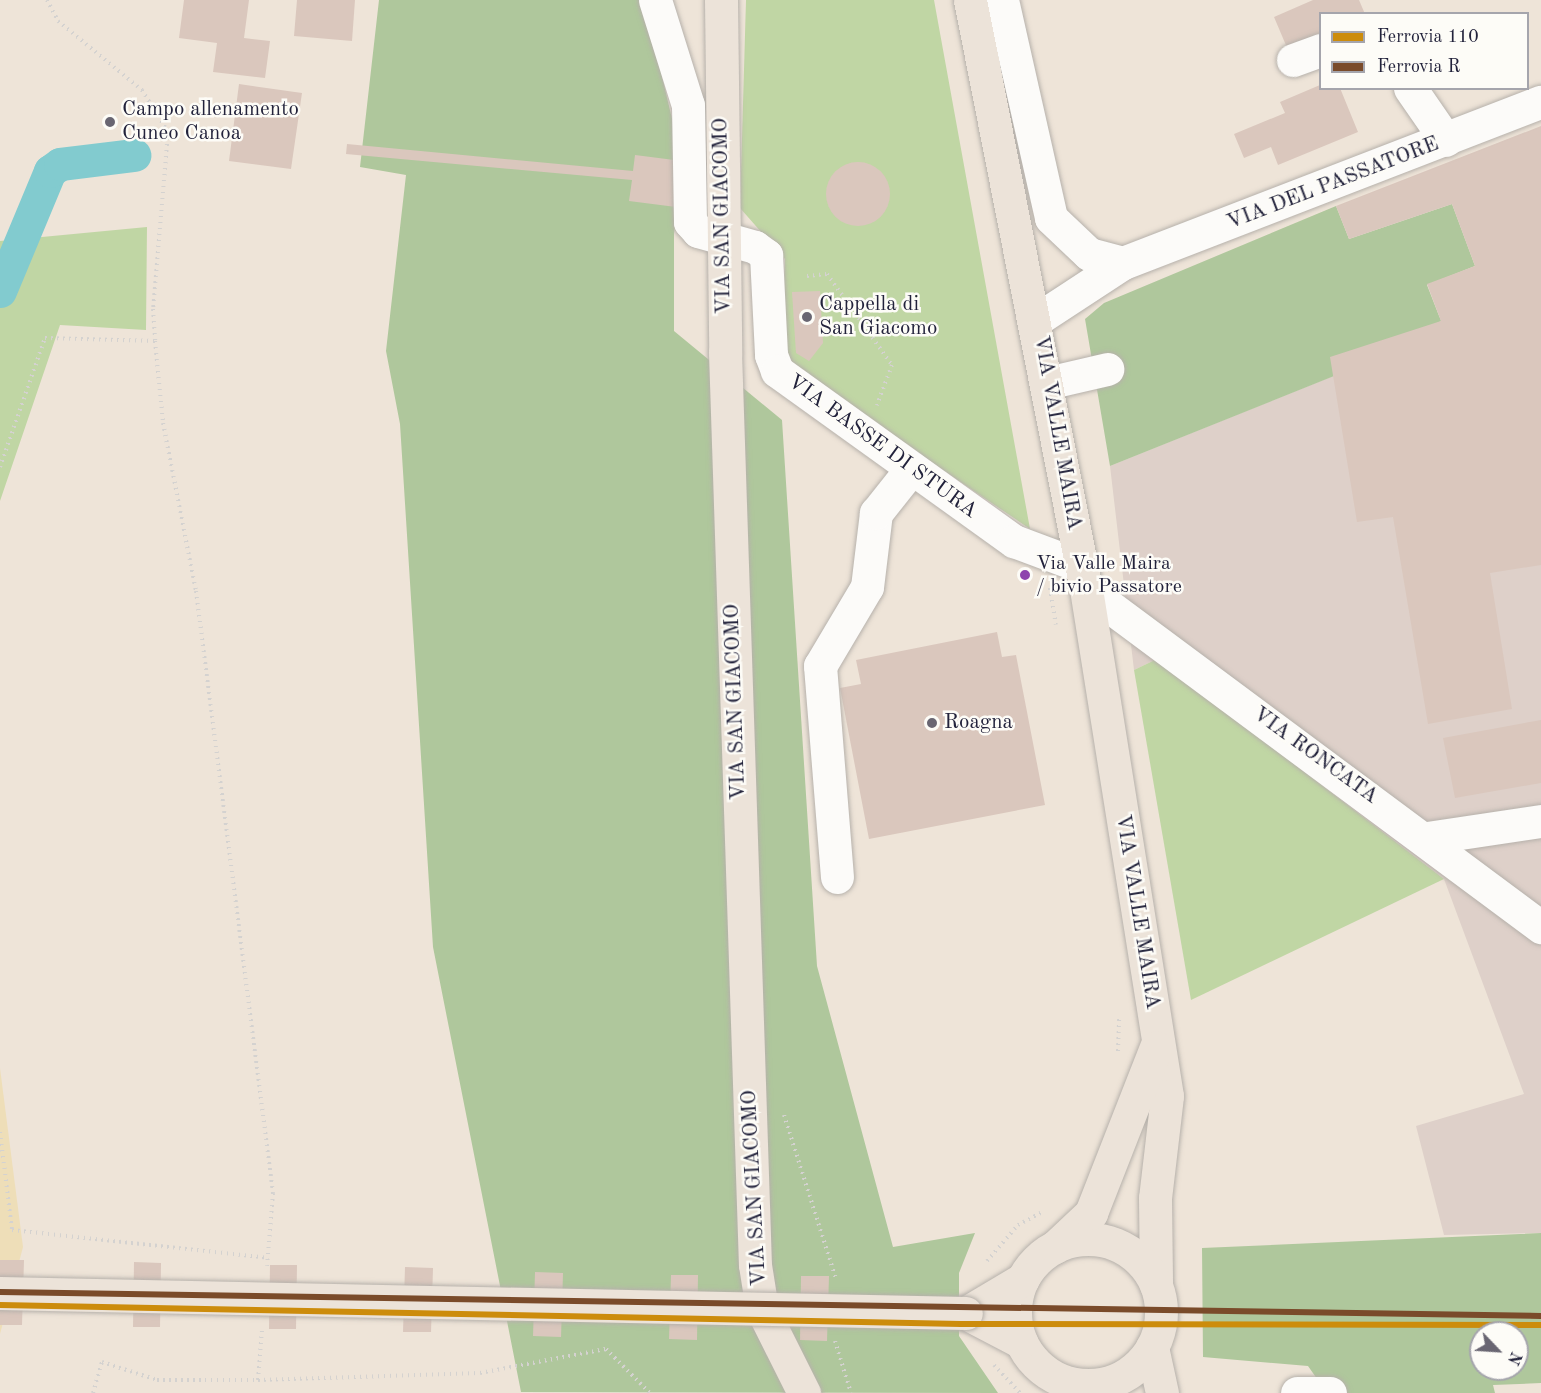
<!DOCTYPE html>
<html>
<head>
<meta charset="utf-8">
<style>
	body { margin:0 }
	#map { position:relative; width:1541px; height:1393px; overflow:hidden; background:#eee4d8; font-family:"Old Standard TT",serif }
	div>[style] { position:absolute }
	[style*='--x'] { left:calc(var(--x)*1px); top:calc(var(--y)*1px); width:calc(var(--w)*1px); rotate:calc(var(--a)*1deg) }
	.industrial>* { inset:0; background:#ded0c9 }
	.green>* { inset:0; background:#c0d6a4 }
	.forest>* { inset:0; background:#afc79c }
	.sand>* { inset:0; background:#eedeb8 }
	.canal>* { height:33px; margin:-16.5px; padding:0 16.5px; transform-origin:16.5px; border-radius:16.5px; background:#82cbcf }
	.building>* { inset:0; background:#dac7bd }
	.round { border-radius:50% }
	.path>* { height:4px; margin-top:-2px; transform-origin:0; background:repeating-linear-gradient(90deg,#d4d2d0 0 1.5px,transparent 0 6px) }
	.roads { filter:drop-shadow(0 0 2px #b6b1ab) drop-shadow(0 0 2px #b6b1ab) }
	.minor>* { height:33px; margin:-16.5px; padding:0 16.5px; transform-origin:16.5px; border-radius:16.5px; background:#fcfbf9 }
	.major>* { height:33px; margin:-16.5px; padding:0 16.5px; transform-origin:16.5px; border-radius:16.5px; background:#ece3d9 }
	.major>.ring { margin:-16.5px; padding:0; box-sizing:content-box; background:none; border:33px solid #ece3d9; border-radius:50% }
	.bridges { filter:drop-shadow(0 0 2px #b6b1ab) drop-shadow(0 0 2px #b6b1ab) }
	.major-bridge>* { height:33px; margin:-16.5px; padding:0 16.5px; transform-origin:16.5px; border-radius:16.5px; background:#ece3d9 }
	.rail-1>* { height:6px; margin:-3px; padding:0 3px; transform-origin:3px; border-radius:3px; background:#cc8c0c }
	.rail-2>* { height:6px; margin:-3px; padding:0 3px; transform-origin:3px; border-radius:3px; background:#7a4b2a }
	.dots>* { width:16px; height:16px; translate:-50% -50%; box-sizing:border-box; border:3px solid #fdfcf7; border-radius:50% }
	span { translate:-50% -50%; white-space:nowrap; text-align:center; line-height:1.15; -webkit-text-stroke:5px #fdfcf7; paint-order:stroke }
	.bus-label { font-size:20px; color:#22223b }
	.left { translate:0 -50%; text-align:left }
	.poi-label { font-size:21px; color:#22223b }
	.street-label { font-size:21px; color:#22223b }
	.legend { position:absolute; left:1319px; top:12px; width:210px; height:78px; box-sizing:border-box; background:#fdfcf7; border:2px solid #a5a5ac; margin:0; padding:8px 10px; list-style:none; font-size:18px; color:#22223b }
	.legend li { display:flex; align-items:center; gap:12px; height:30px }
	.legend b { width:30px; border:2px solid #a5a5ac }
	.north { position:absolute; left:1469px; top:1321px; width:60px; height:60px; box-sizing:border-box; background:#fdfcf7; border:2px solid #a5a5ac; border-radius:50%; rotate:115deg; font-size:16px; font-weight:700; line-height:24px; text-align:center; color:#22223b }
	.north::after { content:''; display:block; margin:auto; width:21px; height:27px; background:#696672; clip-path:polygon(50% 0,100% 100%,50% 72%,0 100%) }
</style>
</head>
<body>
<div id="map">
	<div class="industrial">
		<i style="clip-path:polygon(1541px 280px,1541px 1233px,1444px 1235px,1416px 1126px,1524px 1094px,1444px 879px,1157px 659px,1134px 670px,1110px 466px,1333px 376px,1330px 357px)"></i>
	</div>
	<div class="green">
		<i style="clip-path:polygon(746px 0,934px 0,1030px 529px,797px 371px,782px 342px,785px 259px,740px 208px)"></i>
		<i style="clip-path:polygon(147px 227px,146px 330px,60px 325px,0 501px,0 241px)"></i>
		<i style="clip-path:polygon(1157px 659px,1444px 879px,1191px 1000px,1134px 670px)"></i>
	</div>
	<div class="forest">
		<i style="clip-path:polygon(379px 0,644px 0,682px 161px,674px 234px,674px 331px,782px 420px,817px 966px,893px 1247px,975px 1233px,959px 1273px,959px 1336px,998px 1393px,521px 1392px,433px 947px,400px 424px,386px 351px,406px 175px,360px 167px)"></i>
		<i style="clip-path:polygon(1452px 204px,1475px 266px,1427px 285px,1441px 321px,1334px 376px,1110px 466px,1085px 319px,1104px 303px,1336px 206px,1349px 239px)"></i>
		<i style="clip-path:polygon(evenodd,1541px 1233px,1541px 1383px,1493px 1385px,1495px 1393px,1327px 1393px,1308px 1366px,1203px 1357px,1202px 1248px,1541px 1233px,1481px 1333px,1517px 1333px,1517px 1369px,1481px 1369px,1481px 1333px)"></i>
	</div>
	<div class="sand">
		<i style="clip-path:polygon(0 1068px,23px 1247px,0 1334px)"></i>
	</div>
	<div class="canal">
		<i style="--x:0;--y:291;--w:130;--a:-67.4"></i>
		<i style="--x:50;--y:171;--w:12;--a:-35"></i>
		<i style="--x:60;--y:164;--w:75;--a:-6.9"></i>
	</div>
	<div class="building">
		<i style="clip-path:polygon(184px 0,249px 0,244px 38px,270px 41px,265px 78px,213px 72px,217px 43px,179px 38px)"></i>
		<i style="clip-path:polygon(297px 0,355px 0,352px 41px,294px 36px)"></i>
		<i style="clip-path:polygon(1313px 0,1359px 0,1365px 14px,1320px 14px,1320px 35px,1288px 50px,1274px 17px)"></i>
		<i style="clip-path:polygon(239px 84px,302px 93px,291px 169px,229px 161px)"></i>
		<i style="clip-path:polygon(1320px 85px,1340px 88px,1358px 132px,1278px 165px,1271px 147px,1244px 158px,1234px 134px,1285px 113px,1280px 102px)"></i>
		<i style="clip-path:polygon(1541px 126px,1541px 565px,1490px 573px,1512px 709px,1428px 724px,1393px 517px,1357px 522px,1330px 357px,1441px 321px,1427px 284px,1475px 266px,1452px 204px,1349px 239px,1336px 206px)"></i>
		<i style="clip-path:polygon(347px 144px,633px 171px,635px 155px,682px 161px,676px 207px,629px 201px,632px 180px,346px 154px)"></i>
		<i class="round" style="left:826px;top:162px;width:64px;height:64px"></i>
		<i style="clip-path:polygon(820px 291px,823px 343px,809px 361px,796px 353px,792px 292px)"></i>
		<i style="clip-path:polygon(997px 632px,1002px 657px,1016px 655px,1045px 805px,869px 839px,840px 688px,861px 684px,856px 660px)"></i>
		<i style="clip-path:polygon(1541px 720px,1541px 783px,1455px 798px,1443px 738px)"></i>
		<i style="clip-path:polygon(0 1260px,24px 1260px,22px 1325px,0 1325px)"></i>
		<i style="clip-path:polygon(134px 1262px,161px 1263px,160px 1327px,133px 1327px)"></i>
		<i style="clip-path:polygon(270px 1265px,297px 1265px,296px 1329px,269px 1329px)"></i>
		<i style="clip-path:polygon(405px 1267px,433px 1268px,431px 1332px,403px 1332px)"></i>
		<i style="clip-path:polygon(535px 1272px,563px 1273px,561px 1337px,533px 1336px)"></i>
		<i style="clip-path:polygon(671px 1275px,698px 1275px,697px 1340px,669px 1339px)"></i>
		<i style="clip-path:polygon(801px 1276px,829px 1276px,827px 1341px,800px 1340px)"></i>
	</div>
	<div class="path">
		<i style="--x:47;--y:0;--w:24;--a:62"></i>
		<i style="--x:58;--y:21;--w:109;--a:39.4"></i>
		<i style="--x:142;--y:90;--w:49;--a:58.2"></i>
		<i style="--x:168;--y:132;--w:178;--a:94.8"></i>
		<i style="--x:153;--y:309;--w:32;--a:86"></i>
		<i style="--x:155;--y:341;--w:82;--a:84.4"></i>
		<i style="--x:163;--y:423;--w:171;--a:78.9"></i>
		<i style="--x:196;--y:591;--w:607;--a:82.71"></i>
		<i style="--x:273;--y:1193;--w:73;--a:94.7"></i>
		<i style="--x:807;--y:276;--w:20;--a:-6"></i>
		<i style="--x:827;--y:274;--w:112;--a:54.5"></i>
		<i style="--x:892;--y:365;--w:43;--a:110.6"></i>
		<i style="--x:0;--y:467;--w:137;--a:-70.8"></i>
		<i style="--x:45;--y:338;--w:110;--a:1.6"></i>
		<i style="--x:1050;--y:588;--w:37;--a:81"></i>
		<i style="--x:1118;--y:1051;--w:34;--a:-88"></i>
		<i style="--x:784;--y:1115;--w:172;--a:72.4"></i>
		<i style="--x:0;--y:1132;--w:99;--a:83"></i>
		<i style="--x:12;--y:1230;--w:258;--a:6.2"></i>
		<i style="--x:987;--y:1261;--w:48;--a:-49.3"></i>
		<i style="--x:1018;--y:1225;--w:26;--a:-28"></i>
		<i style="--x:835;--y:1341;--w:54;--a:72.9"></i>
		<i style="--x:994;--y:1365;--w:38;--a:47"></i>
		<i style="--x:258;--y:1380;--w:222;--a:-1.8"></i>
		<i style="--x:480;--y:1373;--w:128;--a:-10.8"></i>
		<i style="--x:606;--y:1349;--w:62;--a:45"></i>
		<i style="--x:93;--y:1393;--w:32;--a:-74"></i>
		<i style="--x:102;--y:1362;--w:58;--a:18.1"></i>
		<i style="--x:157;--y:1380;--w:101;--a:0"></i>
		<i style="--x:258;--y:1380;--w:50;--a:-85.4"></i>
	</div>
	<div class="roads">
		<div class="minor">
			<i style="--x:655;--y:0;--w:110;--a:72.6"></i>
			<i style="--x:688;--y:105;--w:117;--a:89"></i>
			<i style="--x:690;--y:222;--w:12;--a:48"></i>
			<i style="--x:698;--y:231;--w:59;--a:15.7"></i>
			<i style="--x:755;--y:247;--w:14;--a:36"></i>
			<i style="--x:766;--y:255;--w:100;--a:87.1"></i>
			<i style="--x:771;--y:355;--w:17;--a:69"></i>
			<i style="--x:777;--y:371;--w:292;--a:35.7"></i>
			<i style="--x:1014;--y:541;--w:72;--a:20.5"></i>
			<i style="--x:1002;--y:0;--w:223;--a:77.3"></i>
			<i style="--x:1051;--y:218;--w:52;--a:43.5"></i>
			<i style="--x:1089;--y:254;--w:35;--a:15"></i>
			<i style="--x:1293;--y:60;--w:29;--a:-20"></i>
			<i style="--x:1410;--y:88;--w:63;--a:55.3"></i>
			<i style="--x:1036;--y:320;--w:104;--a:-33.2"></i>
			<i style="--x:1123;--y:263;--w:448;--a:-21.1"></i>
			<i style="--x:1047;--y:383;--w:62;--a:-13.1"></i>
			<i style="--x:1086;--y:589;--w:567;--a:36.61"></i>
			<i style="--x:1427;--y:838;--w:115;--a:-8.5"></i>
			<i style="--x:837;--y:877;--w:212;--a:-94.6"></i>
			<i style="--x:820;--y:666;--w:92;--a:-59.3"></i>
			<i style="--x:867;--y:587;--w:75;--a:-83.1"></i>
			<i style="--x:876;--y:513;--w:56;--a:-51.5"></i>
			<i style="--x:1297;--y:1393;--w:33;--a:0"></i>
		</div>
		<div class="major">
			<i style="--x:721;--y:0;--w:352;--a:89.3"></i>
			<i style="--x:725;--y:352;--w:913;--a:88.12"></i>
			<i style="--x:755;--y:1265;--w:45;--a:81"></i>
			<i style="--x:762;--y:1309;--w:94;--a:63.4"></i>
			<i style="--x:970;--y:0;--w:600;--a:78.86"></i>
			<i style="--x:1086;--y:589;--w:513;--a:80.92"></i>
			<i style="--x:1167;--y:1096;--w:103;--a:96.7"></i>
			<i style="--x:1155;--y:1198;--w:87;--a:89.3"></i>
			<i class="ring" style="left:1015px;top:1239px;width:113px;height:113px"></i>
			<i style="--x:1055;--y:1247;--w:50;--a:-43.4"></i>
			<i style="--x:1091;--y:1213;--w:178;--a:-68.6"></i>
			<i style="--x:1021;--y:1342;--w:62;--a:-152.2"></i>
			<i style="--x:966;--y:1313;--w:66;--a:-30.8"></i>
			<i style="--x:1152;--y:1347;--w:47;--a:77.7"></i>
		</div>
	</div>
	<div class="bridges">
		<div class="major-bridge">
			<i style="--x:0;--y:1293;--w:966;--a:1.19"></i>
		</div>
	</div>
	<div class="rail-1">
		<i style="--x:0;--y:1305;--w:961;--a:1.13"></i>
		<i style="--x:961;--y:1324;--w:580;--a:0.1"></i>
	</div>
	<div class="rail-2">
		<i style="--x:0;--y:1292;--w:1541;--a:0.89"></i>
	</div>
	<div class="dots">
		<i style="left:110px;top:122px;background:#696672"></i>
		<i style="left:807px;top:317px;background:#696672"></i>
		<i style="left:1025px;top:575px;background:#8e44ad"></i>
		<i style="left:932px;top:723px;background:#696672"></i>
	</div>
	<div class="bus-label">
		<span class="left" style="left:1036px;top:576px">Via Valle Maira<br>/ bivio Passatore</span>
	</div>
	<div class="poi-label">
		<span class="left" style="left:122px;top:122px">Campo allenamento<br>Cuneo Canoa</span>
		<span class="left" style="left:819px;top:317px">Cappella di<br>San Giacomo</span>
		<span class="left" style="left:944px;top:723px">Roagna</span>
	</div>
	<div class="street-label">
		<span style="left:1333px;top:184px;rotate:-21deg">VIA DEL PASSATORE</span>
		<span style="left:723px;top:216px;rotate:-91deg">VIA SAN GIACOMO</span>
		<span style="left:1057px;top:433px;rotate:80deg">VIA VALLE MAIRA</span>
		<span style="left:882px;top:447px;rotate:36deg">VIA BASSE DI STURA</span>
		<span style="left:736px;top:702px;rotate:-92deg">VIA SAN GIACOMO</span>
		<span style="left:1315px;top:756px;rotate:36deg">VIA RONCATA</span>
		<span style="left:1137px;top:912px;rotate:81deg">VIA VALLE MAIRA</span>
		<span style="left:755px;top:1188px;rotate:-93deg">VIA SAN GIACOMO</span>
	</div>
	<ul class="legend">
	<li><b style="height:8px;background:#cc8c0c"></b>Ferrovia 110</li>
	<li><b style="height:8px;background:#7a4b2a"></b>Ferrovia R</li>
	</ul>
	<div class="north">N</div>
</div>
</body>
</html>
